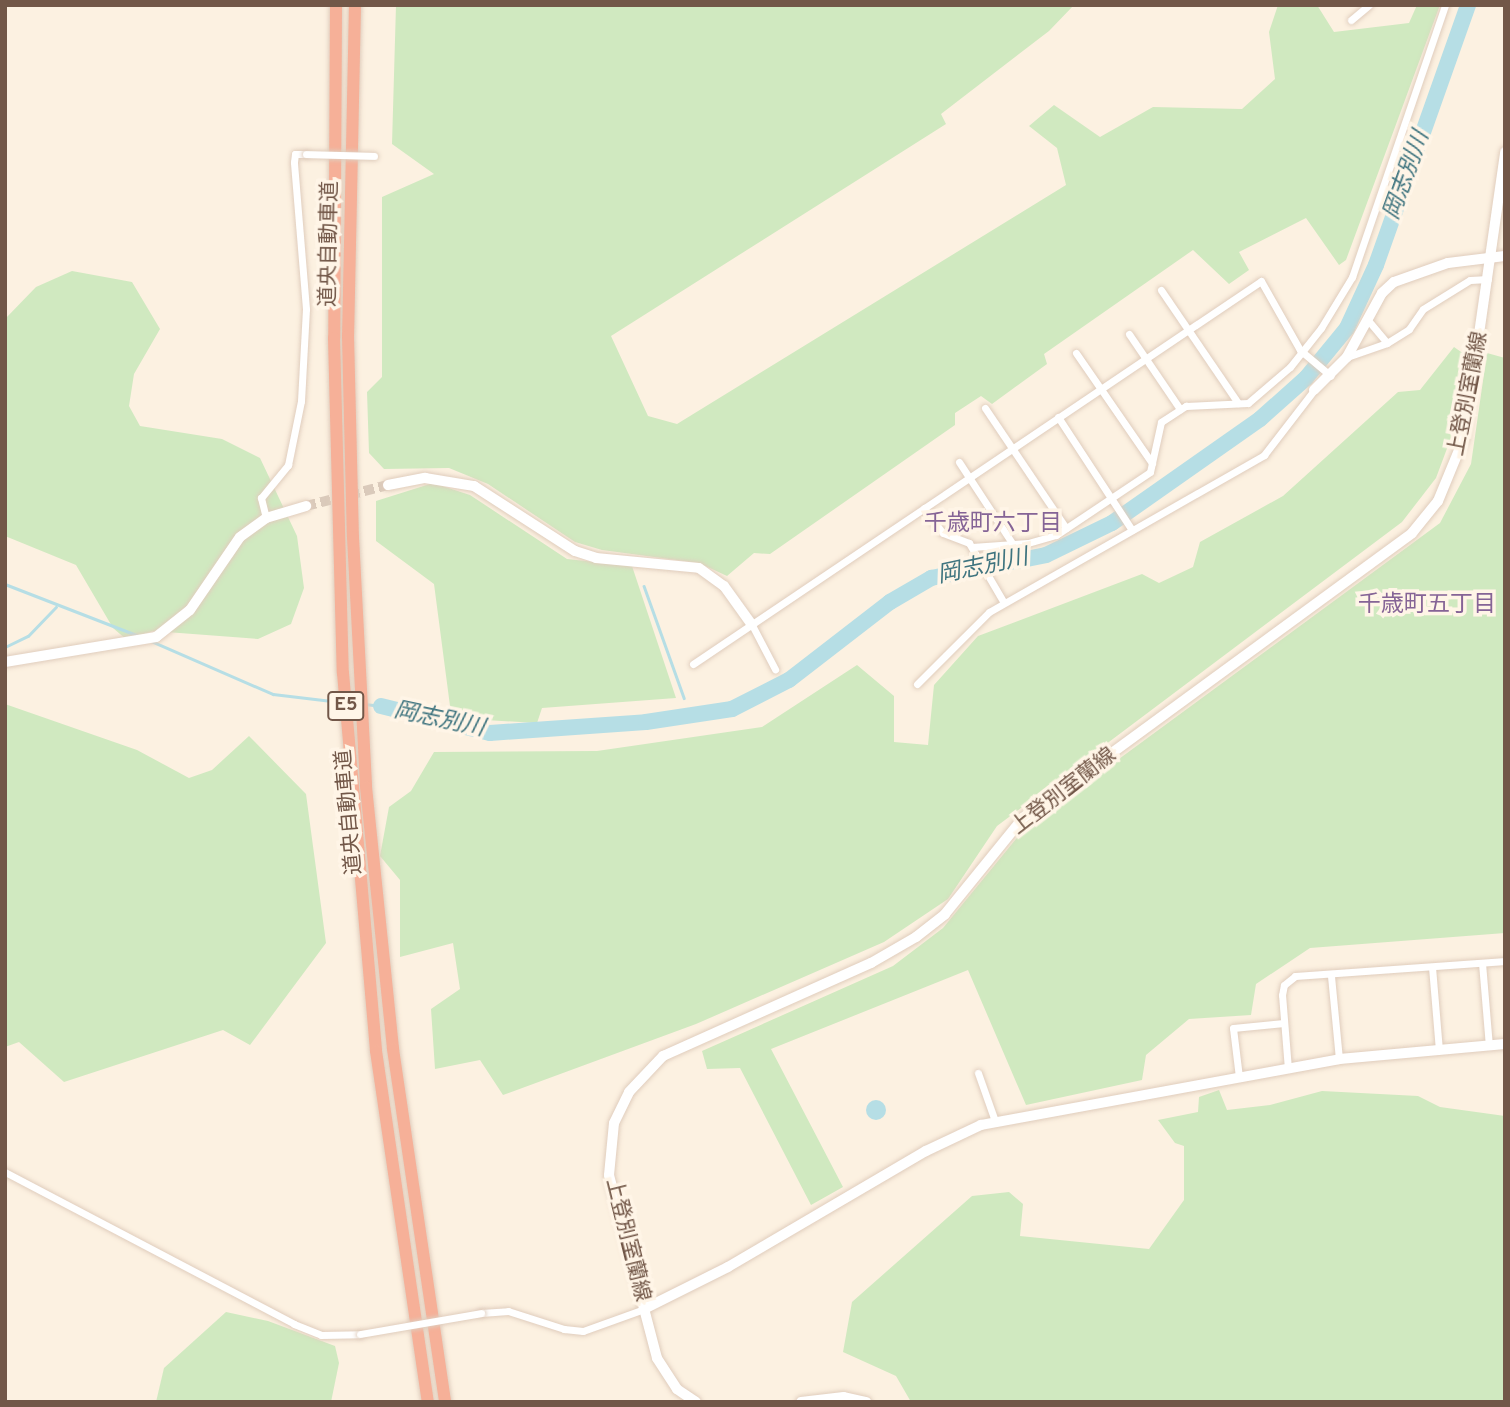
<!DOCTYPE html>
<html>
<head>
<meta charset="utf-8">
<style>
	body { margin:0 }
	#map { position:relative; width:1510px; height:1407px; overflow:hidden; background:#fcf1e1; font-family:Overpass,"Noto Sans JP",sans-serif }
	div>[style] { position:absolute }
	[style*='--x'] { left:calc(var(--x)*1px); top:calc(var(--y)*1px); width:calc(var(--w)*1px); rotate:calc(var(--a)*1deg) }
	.green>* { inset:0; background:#d0e9c0 }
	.water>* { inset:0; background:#b6dee5 }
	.round { border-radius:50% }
	.stream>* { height:2.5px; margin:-1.25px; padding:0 1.25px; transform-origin:1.25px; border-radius:1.25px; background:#b6dee5 }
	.river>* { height:16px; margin:-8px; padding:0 8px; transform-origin:8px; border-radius:8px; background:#b6dee5 }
	.secondary-tunnel>* { height:10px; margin-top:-5px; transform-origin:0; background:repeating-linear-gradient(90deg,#dacabb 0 10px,transparent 0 15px) }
	.roads { filter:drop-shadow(0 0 2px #e0cdbd) drop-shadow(0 0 2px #e0cdbd) }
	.street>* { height:7px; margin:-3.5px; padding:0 3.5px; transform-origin:3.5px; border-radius:3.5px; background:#fff }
	.secondary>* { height:10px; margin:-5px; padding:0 5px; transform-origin:5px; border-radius:5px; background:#fff }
	.highway>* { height:12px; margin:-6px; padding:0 6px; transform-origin:6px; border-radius:6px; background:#f6b098 }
	.bridges { filter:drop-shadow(0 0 2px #e0cdbd) drop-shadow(0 0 2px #e0cdbd) }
	.street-bridge>* { height:7px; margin:-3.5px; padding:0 3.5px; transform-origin:3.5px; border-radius:3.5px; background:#fff }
	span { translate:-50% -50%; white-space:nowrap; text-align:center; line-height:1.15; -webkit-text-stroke:7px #fff5e7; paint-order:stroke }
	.shield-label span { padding:2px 5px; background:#fff5e7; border:2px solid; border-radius:5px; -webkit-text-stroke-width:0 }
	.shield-label { font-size:19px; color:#725748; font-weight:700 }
	.street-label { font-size:21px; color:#725748 }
	.water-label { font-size:23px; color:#3f747f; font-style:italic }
	.neighbourhood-label { font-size:23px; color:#856496 }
	.frame { position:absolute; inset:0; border:7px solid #725748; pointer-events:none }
</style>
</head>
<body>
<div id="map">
	<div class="green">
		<i style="clip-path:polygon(396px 5px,1074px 5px,1049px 31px,941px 114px,946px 124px,611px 336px,648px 416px,677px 424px,1066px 185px,1057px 148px,1029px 126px,1054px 105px,1100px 137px,1153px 107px,1242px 109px,1275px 79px,1269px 32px,1278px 5px,1317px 5px,1334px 32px,1409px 23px,1417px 5px,1440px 5px,1346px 260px,1339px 265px,1306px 218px,1239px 252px,1249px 270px,1229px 284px,1193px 250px,1044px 354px,1047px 364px,992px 404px,981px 396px,955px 413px,955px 425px,770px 554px,754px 553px,727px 576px,699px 563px,602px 550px,575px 542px,488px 484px,449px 468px,384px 469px,369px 453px,367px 392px,382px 377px,382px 197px,434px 174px,392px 144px)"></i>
		<i style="clip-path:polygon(72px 271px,132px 282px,160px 329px,134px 374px,129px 406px,140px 426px,222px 439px,260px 458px,297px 536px,304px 588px,291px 624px,258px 639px,153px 631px,127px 640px,113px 628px,76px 565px,5px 536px,5px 319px,36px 287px)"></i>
		<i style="clip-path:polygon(1454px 347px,1464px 354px,1455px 427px,1436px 478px,1402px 522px,997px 826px,948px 899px,884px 942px,696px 1024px,503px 1095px,480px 1060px,435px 1069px,431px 1009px,460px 989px,453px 943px,400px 957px,400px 880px,380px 856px,389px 807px,411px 791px,434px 752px,597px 751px,762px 727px,857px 665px,894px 696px,894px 742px,928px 745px,934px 685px,978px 636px,1142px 574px,1159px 583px,1193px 567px,1200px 542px,1283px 496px,1398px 392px,1420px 390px)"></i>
		<i style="clip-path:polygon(1487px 353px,1505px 358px,1505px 933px,1310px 948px,1256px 984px,1251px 1015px,1189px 1019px,1146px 1055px,1142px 1080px,1026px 1105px,968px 970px,771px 1049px,843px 1187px,811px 1205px,740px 1068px,707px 1069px,702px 1051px,893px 966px,943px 928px,1025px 828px,1440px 523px,1471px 464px)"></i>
		<i style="clip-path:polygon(433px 483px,470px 495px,567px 559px,632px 566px,676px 698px,542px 708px,537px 723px,469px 719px,450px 706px,434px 584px,376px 541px,376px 501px)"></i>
		<i style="clip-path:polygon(5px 704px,137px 750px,189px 778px,212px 770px,249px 736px,306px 794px,326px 943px,250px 1045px,223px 1030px,64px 1082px,19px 1042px,5px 1047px)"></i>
		<i style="clip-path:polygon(1219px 1090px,1227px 1110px,1270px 1105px,1322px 1091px,1418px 1096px,1440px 1107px,1505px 1116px,1505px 1402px,911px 1402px,896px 1376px,843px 1352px,852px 1302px,972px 1196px,1009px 1192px,1023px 1204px,1020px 1236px,1149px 1249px,1184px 1200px,1184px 1146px,1175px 1143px,1158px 1120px,1198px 1112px,1199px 1097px)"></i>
		<i style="clip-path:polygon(226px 1312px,268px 1321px,335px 1346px,339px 1363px,331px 1402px,156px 1402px,164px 1368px)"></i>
	</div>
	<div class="water">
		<i class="round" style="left:866px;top:1100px;width:20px;height:20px"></i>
	</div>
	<div class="stream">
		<i style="--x:5;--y:584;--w:144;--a:21.2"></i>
		<i style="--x:644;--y:586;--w:119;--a:70.3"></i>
		<i style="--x:151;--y:641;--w:133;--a:23.5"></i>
		<i style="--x:273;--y:694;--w:67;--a:6.8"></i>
		<i style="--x:5;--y:647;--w:25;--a:-26"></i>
		<i style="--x:28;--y:636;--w:40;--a:-46"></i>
		<i style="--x:365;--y:704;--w:16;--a:7"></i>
	</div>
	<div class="river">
		<i style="--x:381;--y:706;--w:112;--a:13.9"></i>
		<i style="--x:490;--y:733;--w:156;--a:-4"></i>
		<i style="--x:646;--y:722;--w:87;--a:-8.6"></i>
		<i style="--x:732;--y:709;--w:64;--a:-27"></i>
		<i style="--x:789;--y:680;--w:128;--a:-37.7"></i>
		<i style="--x:890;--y:602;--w:48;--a:-30.3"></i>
		<i style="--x:931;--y:578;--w:117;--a:-11.3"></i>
		<i style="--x:1046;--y:555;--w:73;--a:-25.9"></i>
		<i style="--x:1112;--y:523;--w:181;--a:-35.1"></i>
		<i style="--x:1260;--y:419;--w:62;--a:-41.7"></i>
		<i style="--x:1306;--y:378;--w:65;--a:-50.6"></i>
		<i style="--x:1347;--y:328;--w:69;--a:-65.3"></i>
		<i style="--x:1376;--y:265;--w:276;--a:-70.5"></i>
	</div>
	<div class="secondary-tunnel">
		<i style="--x:306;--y:506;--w:85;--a:-14.4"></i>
	</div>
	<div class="roads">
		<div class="street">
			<i style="--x:1351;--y:20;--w:23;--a:-40"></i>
			<i style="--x:1161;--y:290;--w:137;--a:55.7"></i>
			<i style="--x:1367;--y:319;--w:31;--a:50"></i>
			<i style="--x:1129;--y:334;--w:91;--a:55.8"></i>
			<i style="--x:1076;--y:353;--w:134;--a:55.4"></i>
			<i style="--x:1347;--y:357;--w:42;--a:-19.3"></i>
			<i style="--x:1387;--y:343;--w:26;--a:-32"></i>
			<i style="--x:1409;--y:329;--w:24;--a:-55"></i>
			<i style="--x:1423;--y:309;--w:55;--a:-31.7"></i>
			<i style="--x:1470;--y:280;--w:18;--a:-3"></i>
			<i style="--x:985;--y:408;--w:145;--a:56"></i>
			<i style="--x:1058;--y:417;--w:135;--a:56.8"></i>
			<i style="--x:959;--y:462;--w:97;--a:56.8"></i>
			<i style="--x:924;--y:508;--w:31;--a:53"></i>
			<i style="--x:943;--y:533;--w:28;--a:21"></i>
			<i style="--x:969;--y:543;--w:69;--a:59.7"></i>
			<i style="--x:266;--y:518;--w:21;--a:-104"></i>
			<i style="--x:261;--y:498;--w:43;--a:-50.7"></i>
			<i style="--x:288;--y:465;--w:65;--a:-78.5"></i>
			<i style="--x:301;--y:401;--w:92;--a:-86.9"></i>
			<i style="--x:306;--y:309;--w:147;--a:-94.7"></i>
			<i style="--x:294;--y:162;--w:8;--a:-83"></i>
			<i style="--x:295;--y:154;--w:11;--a:0"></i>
			<i style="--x:972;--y:547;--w:56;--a:-4.1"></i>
			<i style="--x:1028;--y:543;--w:29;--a:-16"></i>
			<i style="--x:1056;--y:535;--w:113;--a:-33.8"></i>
			<i style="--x:1150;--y:472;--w:51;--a:-77.6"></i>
			<i style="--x:1161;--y:422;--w:30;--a:-33"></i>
			<i style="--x:1186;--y:406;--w:62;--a:-2.8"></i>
			<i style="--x:1248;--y:403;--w:55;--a:-40.6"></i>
			<i style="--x:1290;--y:367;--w:50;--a:-51.5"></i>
			<i style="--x:1321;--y:328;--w:60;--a:-58.7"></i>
			<i style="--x:1352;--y:277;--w:287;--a:-71.1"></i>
			<i style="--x:752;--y:625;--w:50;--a:62.4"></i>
			<i style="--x:693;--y:664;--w:685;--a:-33.99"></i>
			<i style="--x:1261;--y:281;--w:79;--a:60.5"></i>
			<i style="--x:1300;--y:350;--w:40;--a:40"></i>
			<i style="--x:917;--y:684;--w:102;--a:-45"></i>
			<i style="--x:989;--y:612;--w:317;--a:-29.7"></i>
			<i style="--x:1264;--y:455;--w:82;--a:-52.4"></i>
			<i style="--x:1482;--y:963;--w:83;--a:85.2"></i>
			<i style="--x:1432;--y:967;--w:83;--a:85.2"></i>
			<i style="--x:1331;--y:976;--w:83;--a:84.5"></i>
			<i style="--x:1288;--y:1069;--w:74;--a:-94.6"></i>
			<i style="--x:1282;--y:995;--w:10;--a:-79"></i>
			<i style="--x:1284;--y:985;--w:14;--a:-39"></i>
			<i style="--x:1295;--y:976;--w:211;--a:-4.1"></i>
			<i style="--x:978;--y:1073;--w:51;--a:70.5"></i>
			<i style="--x:1239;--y:1077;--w:49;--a:-97"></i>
			<i style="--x:1233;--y:1028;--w:51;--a:-5.6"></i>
			<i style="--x:5;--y:1172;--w:327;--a:27.7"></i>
			<i style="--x:294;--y:1324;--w:29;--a:22"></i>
			<i style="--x:321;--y:1335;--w:39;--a:-1"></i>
			<i style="--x:481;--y:1313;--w:27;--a:-4"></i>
			<i style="--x:508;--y:1311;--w:59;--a:17.8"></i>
			<i style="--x:564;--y:1329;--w:19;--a:6"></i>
			<i style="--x:583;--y:1331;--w:65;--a:-19.8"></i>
		</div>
		<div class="secondary">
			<i style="--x:1314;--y:390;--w:47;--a:-45"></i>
			<i style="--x:1347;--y:357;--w:73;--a:-61.3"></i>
			<i style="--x:1382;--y:293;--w:16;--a:-43"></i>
			<i style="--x:1394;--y:282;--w:57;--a:-19.4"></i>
			<i style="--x:1448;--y:263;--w:57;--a:-7"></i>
			<i style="--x:388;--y:485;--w:38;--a:-11"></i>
			<i style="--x:425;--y:478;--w:50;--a:9.3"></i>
			<i style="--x:474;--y:486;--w:120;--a:32.8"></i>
			<i style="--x:575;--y:551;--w:22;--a:18"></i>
			<i style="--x:596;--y:558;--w:103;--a:5.5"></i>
			<i style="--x:699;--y:568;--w:31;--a:36"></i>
			<i style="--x:724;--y:586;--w:48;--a:54.3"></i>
			<i style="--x:5;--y:662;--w:153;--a:-9.4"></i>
			<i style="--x:156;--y:637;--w:43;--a:-38.5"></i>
			<i style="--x:190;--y:610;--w:88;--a:-55.6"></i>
			<i style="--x:240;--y:537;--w:32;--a:-36"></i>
			<i style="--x:266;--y:518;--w:42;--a:-16.7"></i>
			<i style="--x:644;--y:1309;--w:94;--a:-26.6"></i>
			<i style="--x:728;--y:1267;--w:229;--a:-30.4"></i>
			<i style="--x:926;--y:1151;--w:61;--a:-25.3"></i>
			<i style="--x:981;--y:1125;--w:364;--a:-10.4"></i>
			<i style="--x:1339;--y:1059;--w:167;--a:-5.2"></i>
			<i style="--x:696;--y:1402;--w:23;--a:-146"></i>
			<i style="--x:677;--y:1389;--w:37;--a:-123"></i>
			<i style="--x:657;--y:1358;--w:189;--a:-104.7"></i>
			<i style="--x:609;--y:1175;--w:52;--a:-84.5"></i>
			<i style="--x:614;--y:1123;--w:34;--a:-64"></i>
			<i style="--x:629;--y:1092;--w:50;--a:-46.6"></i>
			<i style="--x:663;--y:1056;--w:228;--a:-24.1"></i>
			<i style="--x:871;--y:963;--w:52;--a:-30"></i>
			<i style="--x:916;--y:937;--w:37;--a:-38"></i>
			<i style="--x:945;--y:914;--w:124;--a:-50.9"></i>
			<i style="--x:1023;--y:818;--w:482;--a:-36.2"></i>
			<i style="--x:1412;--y:533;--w:41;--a:-50.9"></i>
			<i style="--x:1438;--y:501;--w:68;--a:-67.6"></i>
			<i style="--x:1464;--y:438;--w:289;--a:-81.8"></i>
			<i style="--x:801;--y:1402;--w:43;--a:-6.6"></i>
			<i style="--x:844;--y:1397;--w:23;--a:13"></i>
		</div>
		<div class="highway">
			<i style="--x:336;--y:5;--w:333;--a:90.3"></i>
			<i style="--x:334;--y:338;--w:335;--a:88.5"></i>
			<i style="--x:343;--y:673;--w:379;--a:85"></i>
			<i style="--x:376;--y:1051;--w:355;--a:81.6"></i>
			<i style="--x:355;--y:5;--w:331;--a:91.2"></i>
			<i style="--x:348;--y:336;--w:201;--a:88.6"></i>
			<i style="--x:353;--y:537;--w:250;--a:87"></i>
			<i style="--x:366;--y:787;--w:263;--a:84.1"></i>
			<i style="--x:393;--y:1049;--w:357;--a:81.6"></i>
		</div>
	</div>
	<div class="bridges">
		<div class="street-bridge">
			<i style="--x:306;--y:154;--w:68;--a:1.7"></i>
			<i style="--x:360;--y:1334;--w:123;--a:-9.8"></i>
		</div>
	</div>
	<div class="shield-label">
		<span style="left:346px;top:706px">E5</span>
	</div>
	<div class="street-label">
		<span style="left:330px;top:244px;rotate:-89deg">道央自動車道</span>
		<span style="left:1469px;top:394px;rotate:-79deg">上登別室蘭線</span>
		<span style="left:1064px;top:792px;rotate:-38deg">上登別室蘭線</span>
		<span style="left:350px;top:812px;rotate:-95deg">道央自動車道</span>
		<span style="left:627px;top:1240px;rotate:76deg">上登別室蘭線</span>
	</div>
	<div class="water-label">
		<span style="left:1408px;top:176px;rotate:-70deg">岡志別川</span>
		<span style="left:983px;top:568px;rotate:-12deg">岡志別川</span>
		<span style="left:439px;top:721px;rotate:12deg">岡志別川</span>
	</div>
	<div class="neighbourhood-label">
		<span style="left:993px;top:525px">千歳町六丁目</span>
		<span style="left:1427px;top:606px">千歳町五丁目</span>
	</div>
	<div class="frame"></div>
</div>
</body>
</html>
